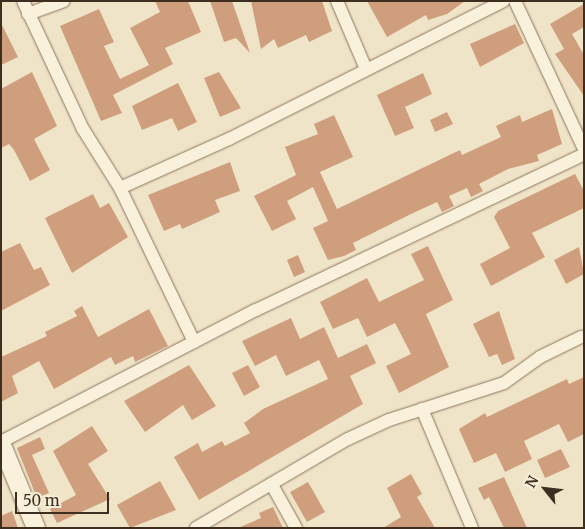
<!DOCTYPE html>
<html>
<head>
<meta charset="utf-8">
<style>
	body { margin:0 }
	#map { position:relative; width:585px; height:529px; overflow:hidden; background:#f0e4c8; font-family:Merriweather,serif }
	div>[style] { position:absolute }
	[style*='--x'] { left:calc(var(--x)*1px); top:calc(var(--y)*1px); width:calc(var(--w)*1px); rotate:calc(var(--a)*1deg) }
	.building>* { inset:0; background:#cf9f7d }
	.roads { filter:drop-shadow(0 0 1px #8d765c) drop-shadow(0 0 1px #8d765c) }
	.street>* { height:12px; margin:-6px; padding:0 6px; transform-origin:6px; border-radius:6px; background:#faf1dc }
	.secondary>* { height:18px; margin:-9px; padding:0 9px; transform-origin:9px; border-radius:9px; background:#faf1dc }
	span { translate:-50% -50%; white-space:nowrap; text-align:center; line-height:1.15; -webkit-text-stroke:4px #f7eed8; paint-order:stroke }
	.frame { position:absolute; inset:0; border:2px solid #3d2e20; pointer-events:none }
	.north { position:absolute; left:520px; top:464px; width:50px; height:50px; -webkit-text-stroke:4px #f7eed8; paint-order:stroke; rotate:299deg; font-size:14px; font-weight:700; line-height:20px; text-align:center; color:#3d2e20 }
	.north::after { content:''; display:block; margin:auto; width:18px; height:22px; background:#3d2e20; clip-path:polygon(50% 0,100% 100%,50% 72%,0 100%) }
	.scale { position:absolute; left:15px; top:492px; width:94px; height:22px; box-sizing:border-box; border:2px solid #3d2e20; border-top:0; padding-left:6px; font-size:15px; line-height:18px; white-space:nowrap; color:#3d2e20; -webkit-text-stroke:4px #f7eed8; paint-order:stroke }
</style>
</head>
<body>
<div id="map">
	<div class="building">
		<i style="clip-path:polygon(155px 1px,188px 1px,201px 32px,165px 48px,173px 64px,113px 95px,122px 113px,101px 121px,60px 26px,99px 9px,114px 42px,104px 46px,120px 79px,149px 65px,130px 28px,160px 12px)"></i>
		<i style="clip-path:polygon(210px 1px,232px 1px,250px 53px,236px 38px,224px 42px)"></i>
		<i style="clip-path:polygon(251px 1px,322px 1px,332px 31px,309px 42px,306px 35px,278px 48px,274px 39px,261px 49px)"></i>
		<i style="clip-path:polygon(367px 1px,465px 1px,447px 14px,428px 20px,426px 15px,387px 37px)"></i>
		<i style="clip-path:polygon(584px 4px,584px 27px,572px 34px,584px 55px,584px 96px,555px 54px,564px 49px,550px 24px)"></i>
		<i style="clip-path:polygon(1px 23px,18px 57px,1px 65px)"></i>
		<i style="clip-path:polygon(515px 24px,524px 43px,480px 67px,470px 44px)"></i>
		<i style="clip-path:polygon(32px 72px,57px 126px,34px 139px,50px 170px,30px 181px,14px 150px,9px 144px,1px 148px,1px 89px)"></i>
		<i style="clip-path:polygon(219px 72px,241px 108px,220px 117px,204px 78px)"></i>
		<i style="clip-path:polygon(423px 73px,432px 94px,405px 107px,414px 128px,395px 136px,377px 95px)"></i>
		<i style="clip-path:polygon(178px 83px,197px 122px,178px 131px,172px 118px,142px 130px,132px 106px)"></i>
		<i style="clip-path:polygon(552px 109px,562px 144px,537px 155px,539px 161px,508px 169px,479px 184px,483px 191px,471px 197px,467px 188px,449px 196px,454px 206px,442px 212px,437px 202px,411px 214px,353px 243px,356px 250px,344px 256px,328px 260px,313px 228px,328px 221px,313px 187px,287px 201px,296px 219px,272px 231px,254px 196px,296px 175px,285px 147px,318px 134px,314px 124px,334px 115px,353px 157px,320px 172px,337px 209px,460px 150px,462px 155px,501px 137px,496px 126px,520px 115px,522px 122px)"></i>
		<i style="clip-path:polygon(447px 112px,453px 124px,435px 132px,430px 120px)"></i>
		<i style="clip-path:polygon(230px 162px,240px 191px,215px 200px,220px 212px,182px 229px,180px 224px,164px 231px,148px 195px)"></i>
		<i style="clip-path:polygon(575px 174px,584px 191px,584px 208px,532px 233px,545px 257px,491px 286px,480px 264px,510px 248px,494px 217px,498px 211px)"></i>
		<i style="clip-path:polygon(93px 194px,100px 208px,109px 203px,128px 237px,72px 273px,45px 218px)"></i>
		<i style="clip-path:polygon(20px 243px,34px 270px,41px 267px,50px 285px,1px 311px,1px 252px)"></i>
		<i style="clip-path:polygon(428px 246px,453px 300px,426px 314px,449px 367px,399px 393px,386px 366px,411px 354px,395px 323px,367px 337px,358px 318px,333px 329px,320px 302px,367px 278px,379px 302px,424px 280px,411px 254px)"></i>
		<i style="clip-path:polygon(579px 247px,584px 274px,566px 284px,554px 260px)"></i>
		<i style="clip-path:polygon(298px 255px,305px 272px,294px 277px,287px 260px)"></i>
		<i style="clip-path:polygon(82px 306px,98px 337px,149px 309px,168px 346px,135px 362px,133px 356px,115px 365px,111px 357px,54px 389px,39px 361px,12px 376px,18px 393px,1px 402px,1px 357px,47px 336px,45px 332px,77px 316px,74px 311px)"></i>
		<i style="clip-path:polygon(499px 311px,515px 359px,502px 365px,497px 354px,489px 357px,473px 324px)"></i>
		<i style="clip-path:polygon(291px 318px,300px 339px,324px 327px,338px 358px,367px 344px,376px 363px,350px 376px,363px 404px,199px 500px,174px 457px,198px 443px,202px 452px,222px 441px,225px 446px,250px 433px,244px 423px,263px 409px,328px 379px,319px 360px,286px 376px,276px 355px,255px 366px,242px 341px)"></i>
		<i style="clip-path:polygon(189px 365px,216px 406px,192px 420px,183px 405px,145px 432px,124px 401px)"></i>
		<i style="clip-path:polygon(248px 365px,260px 387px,244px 396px,232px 373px)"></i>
		<i style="clip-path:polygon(584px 377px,584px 434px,568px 442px,559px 424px,524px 441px,532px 459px,505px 472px,496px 453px,474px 463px,459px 429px,485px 413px,487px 417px,567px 379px,569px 384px)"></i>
		<i style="clip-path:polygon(92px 426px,108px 451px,88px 464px,110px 499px,57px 523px,50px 509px,76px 495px,53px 451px)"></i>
		<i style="clip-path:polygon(40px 437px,45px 449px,32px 455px,49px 493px,37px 498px,17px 448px)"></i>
		<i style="clip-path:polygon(561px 449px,570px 467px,545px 478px,537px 460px)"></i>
		<i style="clip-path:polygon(411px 474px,422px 494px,417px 497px,435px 528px,383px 528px,401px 517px,387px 488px)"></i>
		<i style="clip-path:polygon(504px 477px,509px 488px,527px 528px,504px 528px,489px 497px,484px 500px,478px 488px)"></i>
		<i style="clip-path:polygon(160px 481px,176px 510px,130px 528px,117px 505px)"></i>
		<i style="clip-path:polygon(308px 482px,325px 512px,307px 522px,290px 492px)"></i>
		<i style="clip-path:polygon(273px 507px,283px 528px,238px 528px,261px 518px,259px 513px)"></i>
		<i style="clip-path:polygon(12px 511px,18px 528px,1px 528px,1px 516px)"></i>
	</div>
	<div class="roads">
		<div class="street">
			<i style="--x:23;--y:1;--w:141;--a:64.9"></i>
			<i style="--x:83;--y:129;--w:70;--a:57.9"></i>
			<i style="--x:120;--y:188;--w:171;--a:64.3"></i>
			<i style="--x:337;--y:1;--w:74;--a:66.9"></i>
			<i style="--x:515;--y:1;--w:163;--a:65"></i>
			<i style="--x:28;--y:14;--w:38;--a:-20"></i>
			<i style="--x:120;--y:188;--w:120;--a:-24.2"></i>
			<i style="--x:229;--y:139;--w:307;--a:-26.7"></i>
			<i style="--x:422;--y:409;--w:129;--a:67.2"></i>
			<i style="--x:1;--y:442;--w:287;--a:-27.4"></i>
			<i style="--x:256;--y:310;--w:363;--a:-25.4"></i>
			<i style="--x:272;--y:485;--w:49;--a:60.8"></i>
			<i style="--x:196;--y:528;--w:176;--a:-30.4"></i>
			<i style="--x:348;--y:439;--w:45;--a:-24.9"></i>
			<i style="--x:389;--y:420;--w:121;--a:-17.8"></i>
			<i style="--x:504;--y:383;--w:44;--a:-35.8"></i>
			<i style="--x:540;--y:357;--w:46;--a:-26"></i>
		</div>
		<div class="secondary">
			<i style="--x:1;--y:443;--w:92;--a:67.6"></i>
		</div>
	</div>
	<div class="frame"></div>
	<div class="north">N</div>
	<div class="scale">50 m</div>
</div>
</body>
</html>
